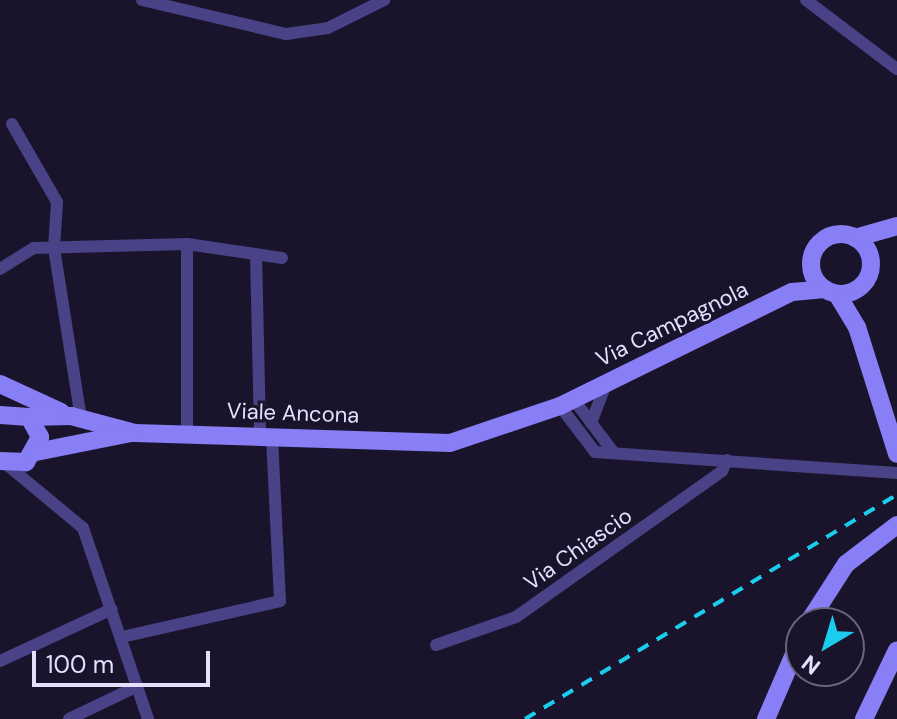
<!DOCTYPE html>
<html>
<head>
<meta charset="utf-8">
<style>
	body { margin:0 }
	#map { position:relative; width:897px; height:719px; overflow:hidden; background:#19142b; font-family:"DM Sans",sans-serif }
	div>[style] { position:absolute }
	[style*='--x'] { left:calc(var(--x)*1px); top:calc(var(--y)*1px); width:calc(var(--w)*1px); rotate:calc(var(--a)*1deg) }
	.street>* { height:12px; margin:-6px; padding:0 6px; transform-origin:6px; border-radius:6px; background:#494286 }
	.secondary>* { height:18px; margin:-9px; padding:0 9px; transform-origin:9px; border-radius:9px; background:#887ef5 }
	.secondary>.ring { margin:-9px; padding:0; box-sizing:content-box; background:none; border:18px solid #887ef5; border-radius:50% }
	.rail>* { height:4px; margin-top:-2px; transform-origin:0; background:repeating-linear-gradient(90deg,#1acdee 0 12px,transparent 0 22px) }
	span { translate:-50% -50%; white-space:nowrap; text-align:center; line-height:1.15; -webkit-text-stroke:6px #19142b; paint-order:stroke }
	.street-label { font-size:22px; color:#e5e0fd }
	.north { position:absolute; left:785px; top:607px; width:80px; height:80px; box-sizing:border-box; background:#19142b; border:2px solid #6b667f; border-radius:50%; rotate:218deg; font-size:22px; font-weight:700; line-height:32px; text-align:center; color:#e5e0fd }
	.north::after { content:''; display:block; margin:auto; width:28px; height:36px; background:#1acdee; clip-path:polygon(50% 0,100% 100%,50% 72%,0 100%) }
	.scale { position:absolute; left:32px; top:651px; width:178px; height:36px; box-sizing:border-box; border:4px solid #e5e0fd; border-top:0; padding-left:10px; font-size:24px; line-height:28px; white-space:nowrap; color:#e5e0fd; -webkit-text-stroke:6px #19142b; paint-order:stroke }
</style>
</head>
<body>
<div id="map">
	<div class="street">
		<i style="--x:142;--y:0;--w:148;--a:13.3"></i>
		<i style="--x:286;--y:34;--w:42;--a:-8.1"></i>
		<i style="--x:328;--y:28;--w:63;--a:-26.6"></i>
		<i style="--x:806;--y:0;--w:114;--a:37.2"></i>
		<i style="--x:12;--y:124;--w:90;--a:60"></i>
		<i style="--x:57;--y:202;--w:46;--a:93.7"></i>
		<i style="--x:54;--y:248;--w:172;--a:81"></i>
		<i style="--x:256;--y:254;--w:181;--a:88.7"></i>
		<i style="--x:0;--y:269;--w:40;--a:-32"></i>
		<i style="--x:34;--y:248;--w:153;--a:-1.5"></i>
		<i style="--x:187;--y:244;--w:96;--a:8.4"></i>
		<i style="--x:574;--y:400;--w:66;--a:53"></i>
		<i style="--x:560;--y:406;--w:58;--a:52.7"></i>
		<i style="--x:595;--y:452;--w:303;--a:4"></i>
		<i style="--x:591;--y:423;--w:40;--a:-69"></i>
		<i style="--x:187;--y:434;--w:190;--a:-90"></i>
		<i style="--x:6;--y:464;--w:100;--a:39.7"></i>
		<i style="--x:83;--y:528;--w:202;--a:71.2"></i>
		<i style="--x:122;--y:637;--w:162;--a:-12.8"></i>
		<i style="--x:280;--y:601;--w:165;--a:-92.8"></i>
		<i style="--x:436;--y:645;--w:85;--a:-19.3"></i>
		<i style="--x:516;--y:617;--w:252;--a:-35.3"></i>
		<i style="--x:722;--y:471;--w:12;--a:-66"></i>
		<i style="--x:0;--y:661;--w:123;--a:-24.9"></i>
		<i style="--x:69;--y:719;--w:76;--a:-25.6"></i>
	</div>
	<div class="secondary">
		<i class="ring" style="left:811px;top:234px;width:42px;height:42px"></i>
		<i style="--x:855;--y:238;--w:44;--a:-15.9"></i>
		<i style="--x:837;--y:294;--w:39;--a:59"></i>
		<i style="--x:857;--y:327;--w:133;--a:72.5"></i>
		<i style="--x:0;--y:384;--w:67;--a:24.7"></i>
		<i style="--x:0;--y:415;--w:29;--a:4"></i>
		<i style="--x:29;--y:417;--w:23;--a:61"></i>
		<i style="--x:40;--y:437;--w:29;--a:119"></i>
		<i style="--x:26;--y:462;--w:26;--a:-178"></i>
		<i style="--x:29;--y:417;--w:42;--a:-1.4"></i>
		<i style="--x:71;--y:416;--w:66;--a:14.9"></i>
		<i style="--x:135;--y:433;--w:315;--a:1.8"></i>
		<i style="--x:450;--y:443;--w:116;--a:-18.6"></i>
		<i style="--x:560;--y:406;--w:258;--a:-26.2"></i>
		<i style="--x:792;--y:292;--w:33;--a:-5"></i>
		<i style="--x:36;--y:452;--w:97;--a:-11.3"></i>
		<i style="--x:808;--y:623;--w:70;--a:-57.2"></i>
		<i style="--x:846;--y:564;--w:64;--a:-37.4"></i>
		<i style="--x:766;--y:719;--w:88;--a:-66.6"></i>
		<i style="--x:864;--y:719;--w:76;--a:-64.4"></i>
	</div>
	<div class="rail">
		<i style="--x:525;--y:719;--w:434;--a:-31.1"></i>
	</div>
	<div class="street-label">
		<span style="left:672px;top:324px;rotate:-26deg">Via Campagnola</span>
		<span style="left:293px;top:413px;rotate:2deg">Viale Ancona</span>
		<span style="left:578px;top:549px;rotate:-35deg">Via Chiascio</span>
	</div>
	<div class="north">N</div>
	<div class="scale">100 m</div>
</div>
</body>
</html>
